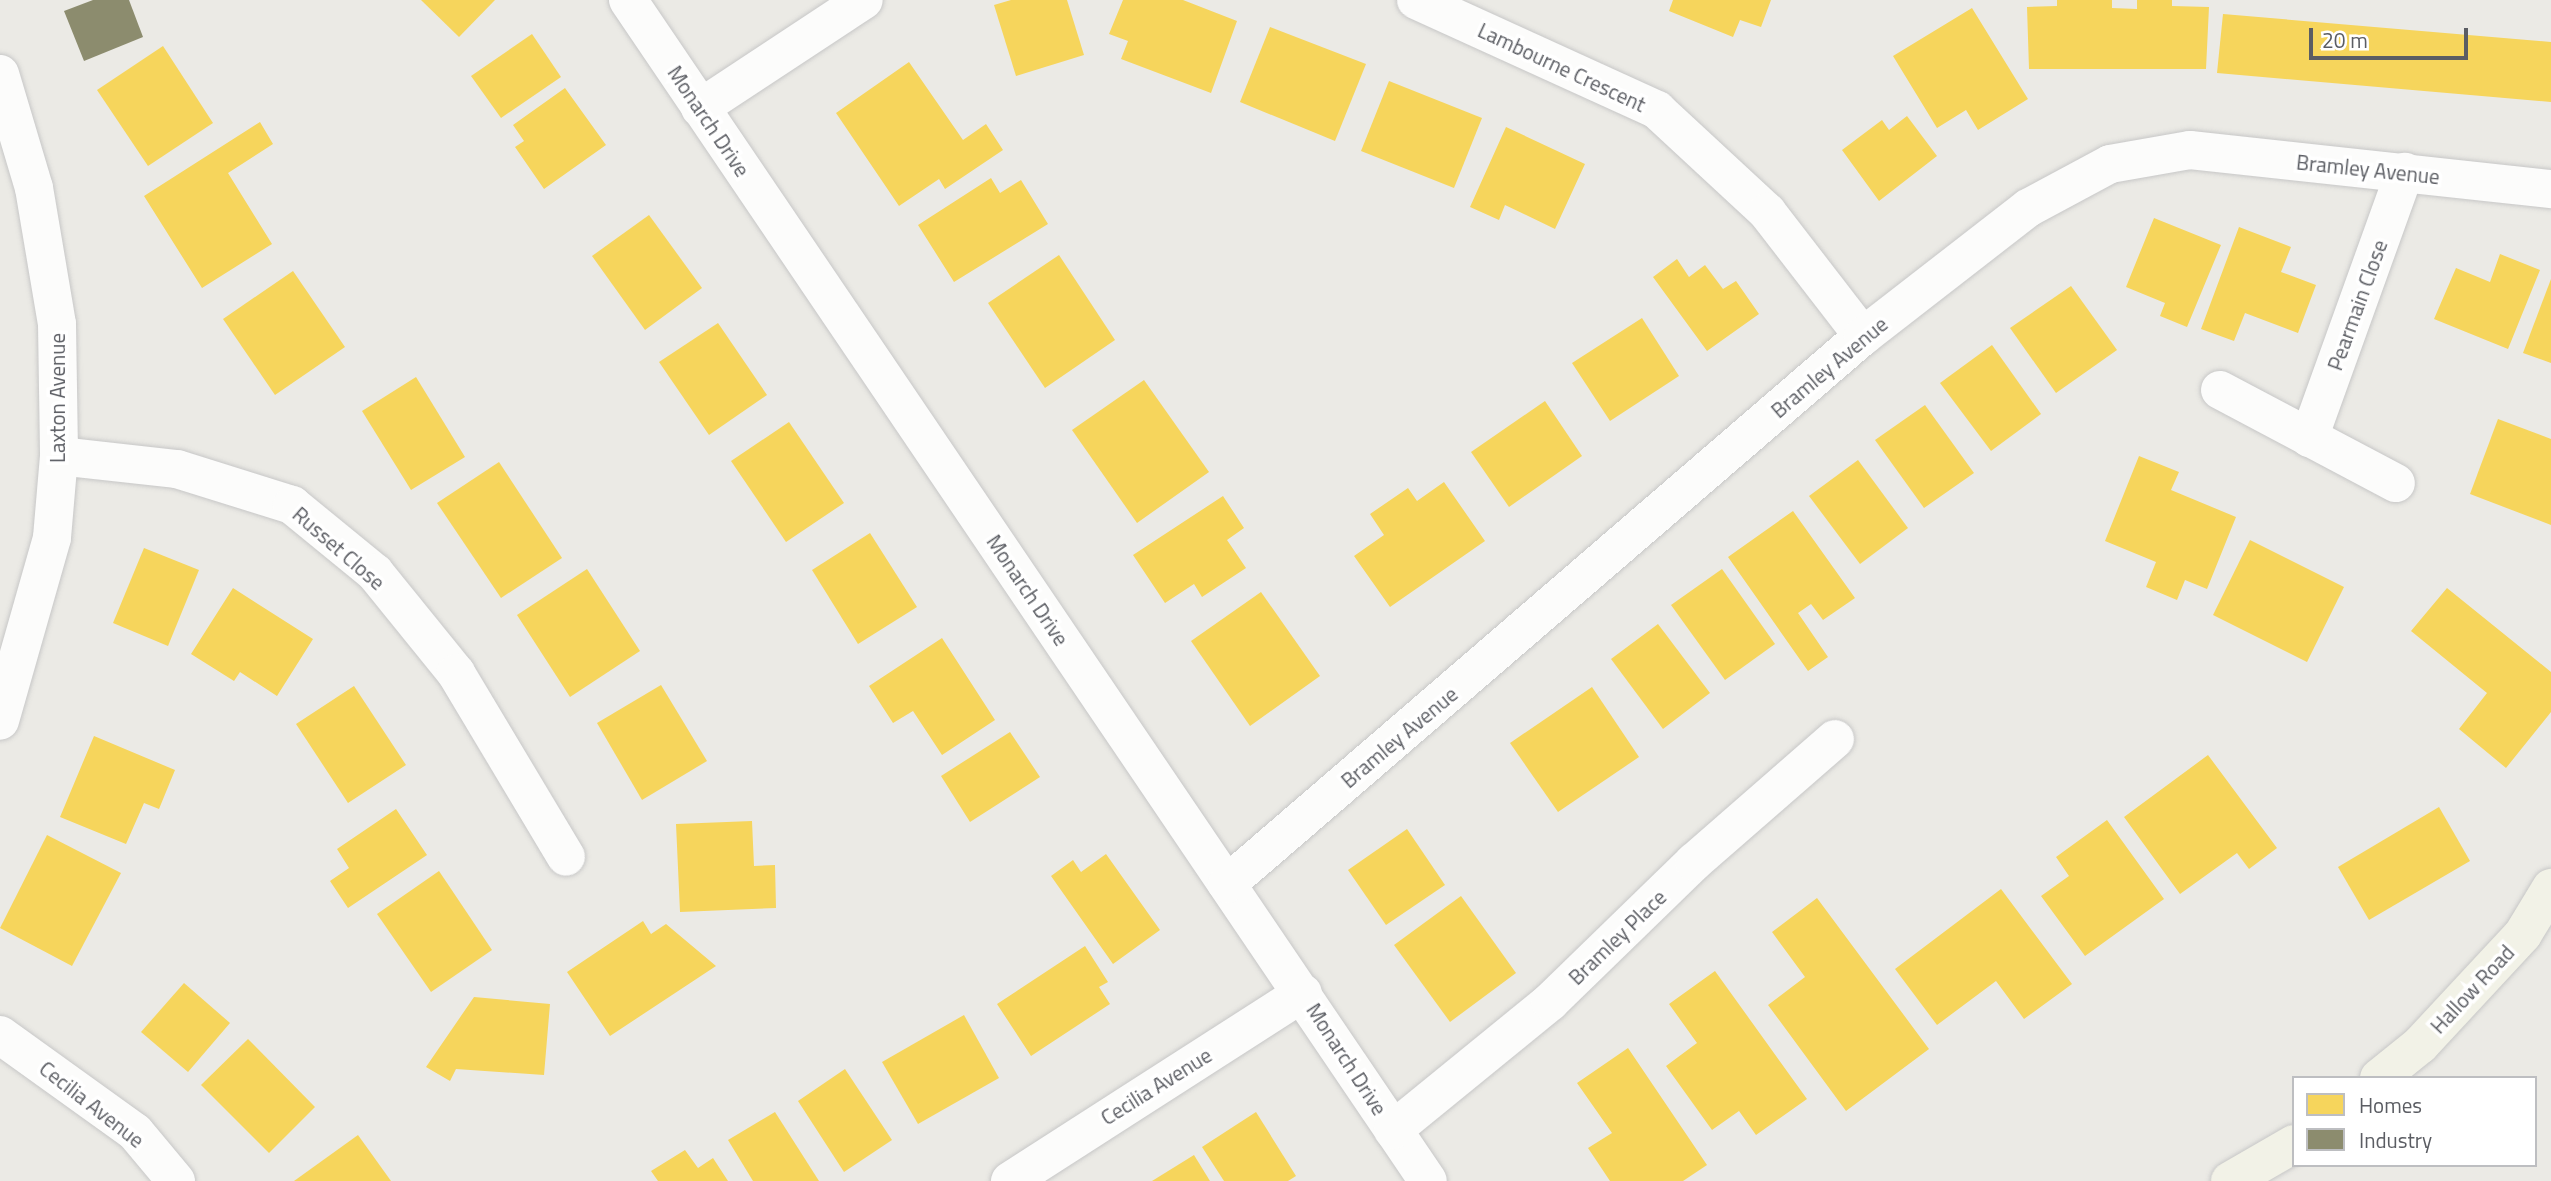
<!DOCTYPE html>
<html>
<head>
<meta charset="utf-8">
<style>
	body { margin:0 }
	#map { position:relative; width:2551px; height:1181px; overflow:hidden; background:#ebeae5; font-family:"Titillium Web",sans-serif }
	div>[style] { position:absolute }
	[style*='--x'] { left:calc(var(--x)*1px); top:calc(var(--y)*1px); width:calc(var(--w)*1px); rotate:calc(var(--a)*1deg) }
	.homes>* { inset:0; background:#f6d55c }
	.industry>* { inset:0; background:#8c8c6e }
	.roads { filter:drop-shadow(0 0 2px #c7c7c7) drop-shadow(0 0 2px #c7c7c7) }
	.street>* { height:38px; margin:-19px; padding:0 19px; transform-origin:19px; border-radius:19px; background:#fcfcfb }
	.primary>* { height:38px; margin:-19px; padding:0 19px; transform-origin:19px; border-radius:19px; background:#f2f2e7 }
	span { translate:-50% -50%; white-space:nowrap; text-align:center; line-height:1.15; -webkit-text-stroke:7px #fff; paint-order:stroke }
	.street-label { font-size:21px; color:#5b5d63 }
	.legend { position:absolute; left:2292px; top:1076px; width:245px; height:91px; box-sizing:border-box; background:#fff; border:2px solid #bdbec1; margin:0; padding:9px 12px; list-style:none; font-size:21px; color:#5b5d63 }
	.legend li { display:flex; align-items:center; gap:14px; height:35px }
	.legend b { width:35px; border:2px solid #bdbec1 }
	.scale { position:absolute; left:2309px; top:28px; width:159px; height:32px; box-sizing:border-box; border:4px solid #5b5d63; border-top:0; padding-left:9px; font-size:21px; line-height:24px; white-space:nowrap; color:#5b5d63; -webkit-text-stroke:5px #fff; paint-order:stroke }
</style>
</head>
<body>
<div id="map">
	<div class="homes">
		<i style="clip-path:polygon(421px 0,495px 0,459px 37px)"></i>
		<i style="clip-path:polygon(1011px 0,1067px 0,1084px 55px,1016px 76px,994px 5px)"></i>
		<i style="clip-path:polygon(1123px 0,1183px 0,1237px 21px,1211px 93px,1121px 59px,1128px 41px,1109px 34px)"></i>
		<i style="clip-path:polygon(1673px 0,1771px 0,1761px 27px,1740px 20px,1733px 37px,1669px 11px)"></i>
		<i style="clip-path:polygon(2057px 0,2112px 0,2112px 8px,2137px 9px,2137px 0,2172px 0,2172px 6px,2209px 7px,2206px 69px,2029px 69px,2027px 7px,2057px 6px)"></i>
		<i style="clip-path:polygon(1972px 8px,2028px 99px,1978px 130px,1966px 110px,1937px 128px,1893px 56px)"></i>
		<i style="clip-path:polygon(2223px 14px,2551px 42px,2551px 102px,2217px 73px)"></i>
		<i style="clip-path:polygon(1270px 27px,1366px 64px,1335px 141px,1240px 102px)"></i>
		<i style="clip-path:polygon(532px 34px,561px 77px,501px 118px,471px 76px)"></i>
		<i style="clip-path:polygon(163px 46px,213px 123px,148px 166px,97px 90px)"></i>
		<i style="clip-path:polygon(909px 62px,963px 140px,986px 124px,1003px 150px,945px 189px,939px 179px,899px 206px,836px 113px)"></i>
		<i style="clip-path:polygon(1389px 81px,1482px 118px,1454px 188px,1361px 151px)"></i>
		<i style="clip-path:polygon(565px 88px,606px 145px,544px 189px,515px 147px,524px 141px,513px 125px)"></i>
		<i style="clip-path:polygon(1907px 116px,1937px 156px,1879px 201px,1842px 150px,1882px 120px,1889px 130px)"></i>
		<i style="clip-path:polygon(260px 122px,273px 144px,228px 173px,272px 244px,202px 288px,144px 196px)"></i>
		<i style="clip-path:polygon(1506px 127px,1585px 164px,1555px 229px,1505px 205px,1499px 220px,1470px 207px)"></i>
		<i style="clip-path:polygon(991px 178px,1000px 193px,1021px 180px,1048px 224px,954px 282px,918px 225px)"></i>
		<i style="clip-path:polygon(649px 215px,702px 288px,645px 330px,592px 256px)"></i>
		<i style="clip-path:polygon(2154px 218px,2221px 245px,2187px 327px,2160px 316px,2165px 303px,2126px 287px)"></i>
		<i style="clip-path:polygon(2239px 227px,2291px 247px,2281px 272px,2316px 285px,2298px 333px,2245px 313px,2234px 341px,2201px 329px)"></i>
		<i style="clip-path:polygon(2500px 254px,2540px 270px,2508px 349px,2434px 319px,2456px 268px,2490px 282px)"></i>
		<i style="clip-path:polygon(1059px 255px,1115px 340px,1045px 388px,988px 303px)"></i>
		<i style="clip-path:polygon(1677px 259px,1689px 277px,1705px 265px,1723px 289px,1736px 281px,1759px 314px,1707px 351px,1653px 277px)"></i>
		<i style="clip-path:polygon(293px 271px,345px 347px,275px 395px,223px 319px)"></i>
		<i style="clip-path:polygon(2551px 279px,2551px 363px,2523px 353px)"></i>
		<i style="clip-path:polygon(2071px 286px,2117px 350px,2056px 393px,2010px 328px)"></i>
		<i style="clip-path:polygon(1642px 318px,1679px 376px,1610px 421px,1572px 363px)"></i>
		<i style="clip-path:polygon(718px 323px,767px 395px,709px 435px,659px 362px)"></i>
		<i style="clip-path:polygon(1992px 345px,2041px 414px,1991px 451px,1940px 383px)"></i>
		<i style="clip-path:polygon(416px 377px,465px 457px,411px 490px,362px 411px)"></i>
		<i style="clip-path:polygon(1144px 380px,1209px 472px,1137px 523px,1072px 430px)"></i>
		<i style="clip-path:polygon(1545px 401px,1582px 456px,1509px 507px,1471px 452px)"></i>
		<i style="clip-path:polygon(1925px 405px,1974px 473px,1924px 508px,1875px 440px)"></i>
		<i style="clip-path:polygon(2498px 419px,2551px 439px,2551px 525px,2470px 494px)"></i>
		<i style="clip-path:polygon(789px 422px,844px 503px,786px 542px,731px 461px)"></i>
		<i style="clip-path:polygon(2139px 456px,2179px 472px,2171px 490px,2236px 517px,2207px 589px,2185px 580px,2177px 600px,2146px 587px,2156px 562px,2105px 541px)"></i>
		<i style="clip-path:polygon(1858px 460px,1908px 528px,1860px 564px,1809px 496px)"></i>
		<i style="clip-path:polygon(499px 462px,562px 558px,501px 598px,437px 503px)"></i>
		<i style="clip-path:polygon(1444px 482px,1485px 541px,1390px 607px,1354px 556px,1384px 535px,1370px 514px,1408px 488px,1417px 501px)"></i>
		<i style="clip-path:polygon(1223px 496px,1244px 528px,1227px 540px,1246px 568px,1202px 597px,1194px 584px,1165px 603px,1133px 555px)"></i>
		<i style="clip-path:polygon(1793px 511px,1855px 598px,1823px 620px,1811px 604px,1798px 613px,1828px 657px,1808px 671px,1728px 557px)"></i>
		<i style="clip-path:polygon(870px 533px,917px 607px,858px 644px,812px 570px)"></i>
		<i style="clip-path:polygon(2250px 540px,2344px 587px,2307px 662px,2213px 615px)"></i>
		<i style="clip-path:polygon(144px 548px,199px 570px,168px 646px,113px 623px)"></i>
		<i style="clip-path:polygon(587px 569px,640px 651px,570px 697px,517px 615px)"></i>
		<i style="clip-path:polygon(1722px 569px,1775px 644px,1725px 680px,1671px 605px)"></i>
		<i style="clip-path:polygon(233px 588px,313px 639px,277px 696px,240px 672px,234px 681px,191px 654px)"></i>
		<i style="clip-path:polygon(2447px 588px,2551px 672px,2551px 712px,2506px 768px,2459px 729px,2487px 693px,2411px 631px)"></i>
		<i style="clip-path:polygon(1261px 592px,1320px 676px,1250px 726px,1191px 641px)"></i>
		<i style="clip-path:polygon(1658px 624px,1710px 693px,1663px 729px,1611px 659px)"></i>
		<i style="clip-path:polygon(942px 638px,995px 720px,942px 755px,913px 711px,893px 723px,869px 686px)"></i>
		<i style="clip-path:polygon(661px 685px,707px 761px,642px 800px,597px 723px)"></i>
		<i style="clip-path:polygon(354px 686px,406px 765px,348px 803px,296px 724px)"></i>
		<i style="clip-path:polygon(1592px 687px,1639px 757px,1558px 812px,1510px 743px)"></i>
		<i style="clip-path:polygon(1010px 732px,1040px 777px,970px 822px,941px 776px)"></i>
		<i style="clip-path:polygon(94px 736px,175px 770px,159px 809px,144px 803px,126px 844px,60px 817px)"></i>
		<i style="clip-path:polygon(2208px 755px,2277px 848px,2249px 869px,2237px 853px,2180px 894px,2124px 817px)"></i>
		<i style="clip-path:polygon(2439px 807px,2470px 861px,2369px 920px,2338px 867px)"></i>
		<i style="clip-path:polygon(396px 809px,427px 855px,348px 908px,330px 881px,349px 868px,337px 849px)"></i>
		<i style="clip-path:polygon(2107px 820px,2164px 899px,2085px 956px,2041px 896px,2069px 876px,2056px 857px)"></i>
		<i style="clip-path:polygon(752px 821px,754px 866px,775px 865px,776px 908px,680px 912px,676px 824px)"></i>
		<i style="clip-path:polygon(1407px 829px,1445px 885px,1386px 925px,1348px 870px)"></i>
		<i style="clip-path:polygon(47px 835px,121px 873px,72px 966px,0 928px)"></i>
		<i style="clip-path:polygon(1106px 854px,1160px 930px,1113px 964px,1051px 876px,1073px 860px,1081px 872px)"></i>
		<i style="clip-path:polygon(439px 871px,492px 950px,431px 992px,377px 914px)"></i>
		<i style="clip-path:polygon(2001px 889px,2072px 984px,2024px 1019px,1996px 981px,1937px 1025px,1895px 969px)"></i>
		<i style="clip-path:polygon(1461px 896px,1516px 973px,1450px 1022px,1394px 945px)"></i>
		<i style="clip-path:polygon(1817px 898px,1929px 1049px,1846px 1111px,1768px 1005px,1805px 977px,1772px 932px)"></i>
		<i style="clip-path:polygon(643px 921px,651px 934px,666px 924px,716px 966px,610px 1036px,567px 972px)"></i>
		<i style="clip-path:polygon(1085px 946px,1108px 982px,1099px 987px,1110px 1004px,1031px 1056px,997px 1004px)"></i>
		<i style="clip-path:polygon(1715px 971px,1807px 1099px,1756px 1135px,1739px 1111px,1712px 1130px,1666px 1066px,1697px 1043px,1669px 1004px)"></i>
		<i style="clip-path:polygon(184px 983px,230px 1023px,188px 1072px,141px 1032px)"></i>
		<i style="clip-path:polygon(474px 997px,550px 1004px,544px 1075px,456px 1069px,450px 1081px,426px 1067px)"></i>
		<i style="clip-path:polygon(964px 1015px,999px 1078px,918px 1124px,882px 1062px)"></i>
		<i style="clip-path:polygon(248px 1039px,315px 1107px,269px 1153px,201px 1085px)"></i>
		<i style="clip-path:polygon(1628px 1048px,1707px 1165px,1683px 1181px,1610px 1181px,1588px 1148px,1612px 1133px,1577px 1083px)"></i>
		<i style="clip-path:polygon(845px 1069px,892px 1140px,844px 1172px,798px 1101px)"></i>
		<i style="clip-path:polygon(775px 1112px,819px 1181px,753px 1181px,728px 1140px)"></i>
		<i style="clip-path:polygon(1256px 1112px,1296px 1176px,1288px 1181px,1224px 1181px,1202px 1147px)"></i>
		<i style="clip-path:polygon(358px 1135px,391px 1181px,294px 1181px)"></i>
		<i style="clip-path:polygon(685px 1150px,698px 1168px,713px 1158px,728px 1181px,658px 1181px,651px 1171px)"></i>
		<i style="clip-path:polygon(1194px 1155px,1210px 1181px,1152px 1181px)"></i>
	</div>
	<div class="industry">
		<i style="clip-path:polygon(93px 0,129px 0,143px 37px,84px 61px,64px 11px)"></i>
	</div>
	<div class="roads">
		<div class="street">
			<i style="--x:628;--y:0;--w:1426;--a:55.89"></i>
			<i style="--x:1416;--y:0;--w:265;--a:24.5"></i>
			<i style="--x:1657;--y:110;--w:150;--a:42.8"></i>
			<i style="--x:1767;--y:212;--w:157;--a:52.3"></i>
			<i style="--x:0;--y:74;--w:119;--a:73.4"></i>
			<i style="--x:34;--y:188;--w:138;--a:80.4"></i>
			<i style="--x:57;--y:324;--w:132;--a:89.1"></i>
			<i style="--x:59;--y:456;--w:82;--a:94.9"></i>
			<i style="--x:52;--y:538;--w:190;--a:105.9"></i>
			<i style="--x:700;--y:108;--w:196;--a:-33.4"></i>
			<i style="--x:2220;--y:390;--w:199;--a:27.9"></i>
			<i style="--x:2309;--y:438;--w:283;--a:-70.2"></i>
			<i style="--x:59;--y:456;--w:119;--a:6.3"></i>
			<i style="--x:177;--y:469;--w:121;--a:17.4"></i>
			<i style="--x:292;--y:505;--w:107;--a:39.3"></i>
			<i style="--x:375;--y:573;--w:129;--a:51"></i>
			<i style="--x:456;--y:673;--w:214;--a:59.1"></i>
			<i style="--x:1227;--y:884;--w:840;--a:-40.75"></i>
			<i style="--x:1863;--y:336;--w:209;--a:-37.8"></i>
			<i style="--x:2028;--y:208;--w:93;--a:-28.2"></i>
			<i style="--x:2110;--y:164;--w:81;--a:-9.9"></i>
			<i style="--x:2190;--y:150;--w:363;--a:6.2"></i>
			<i style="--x:0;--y:1035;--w:166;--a:35.7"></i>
			<i style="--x:135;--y:1132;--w:64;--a:50.1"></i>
			<i style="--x:1393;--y:1130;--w:203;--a:-39.2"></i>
			<i style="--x:1550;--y:1002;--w:201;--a:-44.2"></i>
			<i style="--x:1694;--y:862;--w:187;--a:-41.1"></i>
			<i style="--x:1010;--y:1181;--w:348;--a:-32.7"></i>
		</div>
		<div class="primary">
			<i style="--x:2379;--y:1078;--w:53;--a:-38.8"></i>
			<i style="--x:2420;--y:1045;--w:151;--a:-47.1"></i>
			<i style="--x:2523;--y:934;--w:54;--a:-58.7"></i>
			<i style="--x:2230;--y:1181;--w:74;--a:-30"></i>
		</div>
	</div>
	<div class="street-label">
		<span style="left:1562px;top:67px;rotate:25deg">Lambourne Crescent</span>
		<span style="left:709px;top:121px;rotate:56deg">Monarch Drive</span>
		<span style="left:2368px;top:169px;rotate:6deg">Bramley Avenue</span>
		<span style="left:2357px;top:305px;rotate:-70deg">Pearmain Close</span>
		<span style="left:1829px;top:367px;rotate:-40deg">Bramley Avenue</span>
		<span style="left:57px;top:398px;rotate:-90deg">Laxton Avenue</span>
		<span style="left:339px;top:548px;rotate:41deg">Russet Close</span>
		<span style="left:1028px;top:590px;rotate:56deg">Monarch Drive</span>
		<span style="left:1399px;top:737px;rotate:-40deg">Bramley Avenue</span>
		<span style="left:1617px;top:937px;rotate:-44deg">Bramley Place</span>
		<span style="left:2472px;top:989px;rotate:-47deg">Hallow Road</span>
		<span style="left:1347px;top:1059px;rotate:57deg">Monarch Drive</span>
		<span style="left:1156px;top:1086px;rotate:-32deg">Cecilia Avenue</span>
		<span style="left:92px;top:1104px;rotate:38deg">Cecilia Avenue</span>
	</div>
	<ul class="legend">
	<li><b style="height:19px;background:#f6d55c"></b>Homes</li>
	<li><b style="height:19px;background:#8c8c6e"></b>Industry</li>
	</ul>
	<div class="scale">20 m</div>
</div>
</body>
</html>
